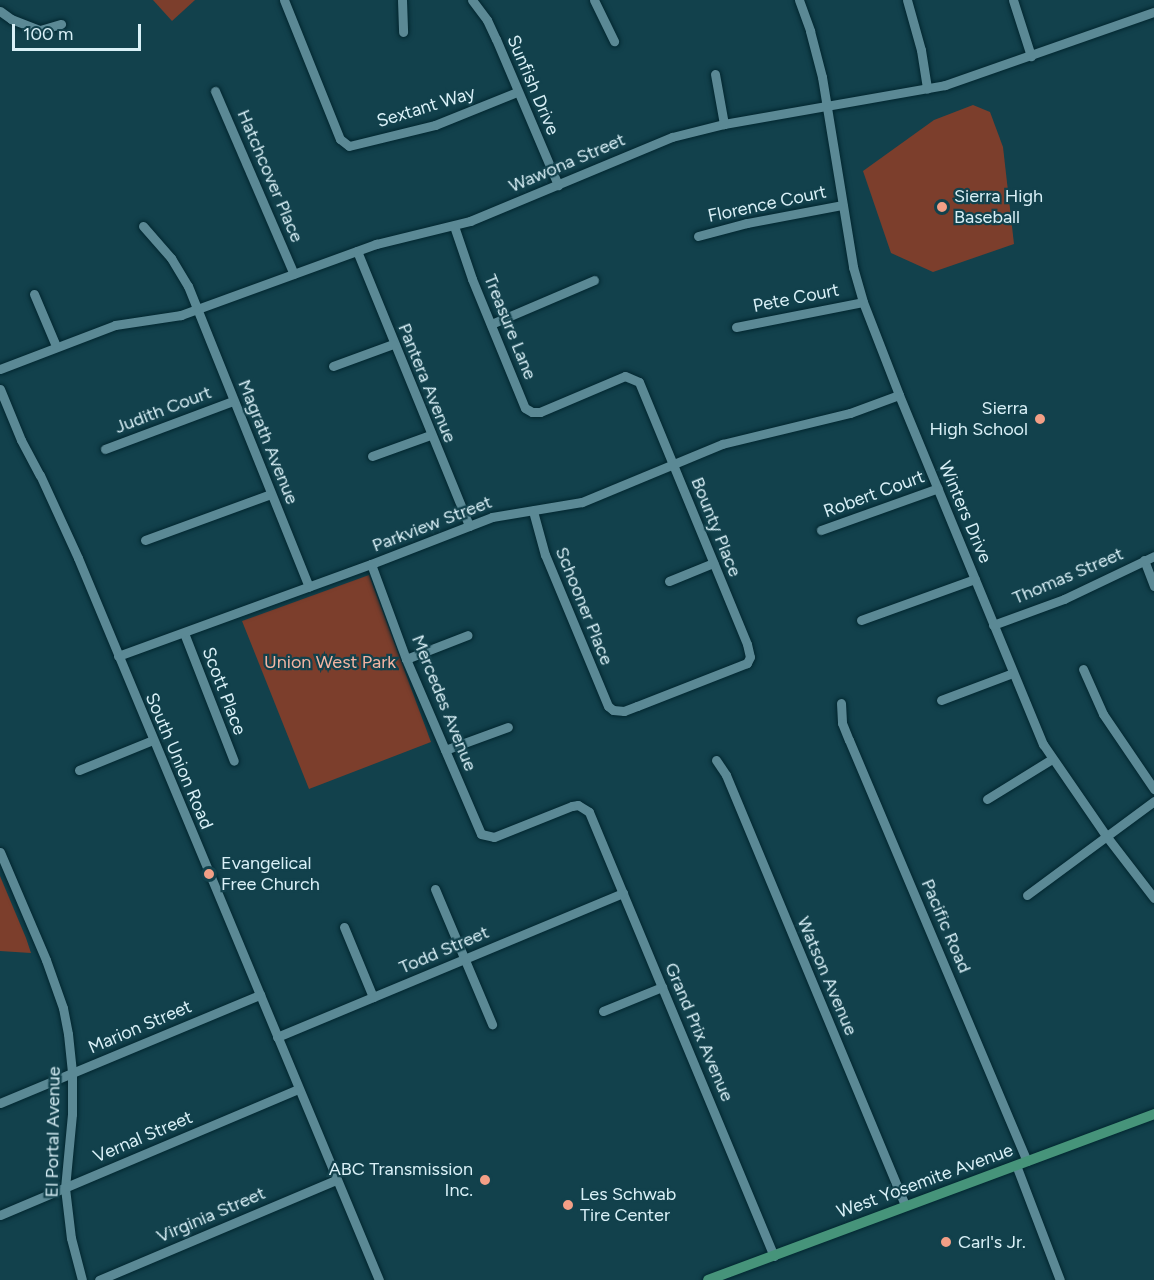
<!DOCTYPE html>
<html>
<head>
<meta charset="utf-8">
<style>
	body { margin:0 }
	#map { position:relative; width:1154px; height:1280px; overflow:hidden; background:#12414c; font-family:Figtree,sans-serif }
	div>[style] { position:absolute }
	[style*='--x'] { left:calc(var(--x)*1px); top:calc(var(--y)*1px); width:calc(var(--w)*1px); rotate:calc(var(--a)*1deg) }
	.green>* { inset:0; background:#7c3e2c }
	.roads { filter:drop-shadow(0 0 2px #02262f) drop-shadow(0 0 2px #02262f) }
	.minor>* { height:9px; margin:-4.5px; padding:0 4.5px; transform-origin:4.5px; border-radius:4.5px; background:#5b8995 }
	.major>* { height:10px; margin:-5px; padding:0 5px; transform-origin:5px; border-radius:5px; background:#46947a }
	.dots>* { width:16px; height:16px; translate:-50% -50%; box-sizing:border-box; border:3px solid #12414c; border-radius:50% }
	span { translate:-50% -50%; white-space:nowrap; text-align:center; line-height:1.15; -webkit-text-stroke:4.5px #12414c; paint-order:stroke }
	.street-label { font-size:18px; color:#d9f0f7 }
	.poi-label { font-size:18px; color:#d9f0f7 }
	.left { translate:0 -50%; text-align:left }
	.right { translate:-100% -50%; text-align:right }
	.park-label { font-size:18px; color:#f3b4a2 }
	.scale { position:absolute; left:12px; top:24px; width:129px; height:27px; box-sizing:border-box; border:3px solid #d9f0f7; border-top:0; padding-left:8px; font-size:18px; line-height:21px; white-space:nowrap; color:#d9f0f7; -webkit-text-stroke:4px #12414c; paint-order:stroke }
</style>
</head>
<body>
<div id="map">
	<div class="green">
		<i style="clip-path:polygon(153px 0,195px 0,172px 21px)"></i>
		<i style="clip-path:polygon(973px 105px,990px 112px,1003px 147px,1014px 244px,933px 272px,891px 253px,863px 171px,934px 120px)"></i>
		<i style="clip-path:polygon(369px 575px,431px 742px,309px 789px,242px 621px)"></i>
		<i style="clip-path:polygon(0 876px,26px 938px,31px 953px,0 951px)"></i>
	</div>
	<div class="roads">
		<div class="minor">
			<i style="--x:284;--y:0;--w:150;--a:68.1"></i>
			<i style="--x:340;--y:139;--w:11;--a:38"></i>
			<i style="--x:349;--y:146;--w:89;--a:-13.7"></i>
			<i style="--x:435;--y:125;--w:88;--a:-21.9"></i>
			<i style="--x:402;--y:0;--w:32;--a:88"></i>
			<i style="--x:472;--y:0;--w:25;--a:53"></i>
			<i style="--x:487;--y:20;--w:21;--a:65"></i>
			<i style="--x:496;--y:39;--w:159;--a:67"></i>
			<i style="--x:594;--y:0;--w:46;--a:64"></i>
			<i style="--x:799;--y:0;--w:33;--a:70"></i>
			<i style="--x:810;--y:31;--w:48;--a:75.4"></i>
			<i style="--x:822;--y:77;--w:193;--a:80.7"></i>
			<i style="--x:853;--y:267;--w:36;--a:74"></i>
			<i style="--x:863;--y:302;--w:100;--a:68.8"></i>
			<i style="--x:899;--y:395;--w:378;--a:67.6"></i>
			<i style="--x:1043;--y:744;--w:113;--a:55.5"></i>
			<i style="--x:1107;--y:837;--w:77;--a:52.4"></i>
			<i style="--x:907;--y:0;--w:52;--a:74.4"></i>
			<i style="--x:921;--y:50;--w:39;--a:81"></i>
			<i style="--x:1013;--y:0;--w:59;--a:72.2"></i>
			<i style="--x:0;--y:11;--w:14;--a:36"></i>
			<i style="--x:11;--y:19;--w:31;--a:21"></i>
			<i style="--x:40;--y:30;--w:22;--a:-16"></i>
			<i style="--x:715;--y:74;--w:51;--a:79.8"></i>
			<i style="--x:215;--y:91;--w:199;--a:66.7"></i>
			<i style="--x:143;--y:226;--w:43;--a:48.8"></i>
			<i style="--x:171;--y:258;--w:33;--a:59"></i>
			<i style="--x:188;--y:286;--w:324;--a:68.1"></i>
			<i style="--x:454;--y:226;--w:56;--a:71.2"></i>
			<i style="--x:472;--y:279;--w:139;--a:67.7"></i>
			<i style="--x:525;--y:408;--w:8;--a:30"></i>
			<i style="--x:532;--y:412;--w:8;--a:0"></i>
			<i style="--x:540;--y:412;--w:92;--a:-23"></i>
			<i style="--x:625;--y:376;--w:15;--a:23"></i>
			<i style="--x:639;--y:382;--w:283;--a:67.6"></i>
			<i style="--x:747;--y:644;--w:13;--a:77"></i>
			<i style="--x:750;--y:657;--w:7;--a:117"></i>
			<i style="--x:747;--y:663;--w:118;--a:158.6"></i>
			<i style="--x:637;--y:706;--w:14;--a:159"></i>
			<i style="--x:624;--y:711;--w:11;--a:-175"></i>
			<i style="--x:613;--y:710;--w:6;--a:-141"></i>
			<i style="--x:608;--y:706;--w:164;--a:-112.6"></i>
			<i style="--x:545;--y:555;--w:46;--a:-105.3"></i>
			<i style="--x:698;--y:236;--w:51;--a:-14.9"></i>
			<i style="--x:747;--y:223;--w:97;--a:-10.7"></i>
			<i style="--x:357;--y:251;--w:297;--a:67.8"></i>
			<i style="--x:34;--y:294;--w:56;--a:67.1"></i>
			<i style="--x:491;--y:324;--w:112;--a:-23.1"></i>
			<i style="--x:736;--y:327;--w:129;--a:-11.1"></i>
			<i style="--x:333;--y:366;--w:64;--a:-20.1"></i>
			<i style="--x:0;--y:369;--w:123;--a:-20.9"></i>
			<i style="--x:115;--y:325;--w:67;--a:-8.6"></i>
			<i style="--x:181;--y:315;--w:208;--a:-20"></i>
			<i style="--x:376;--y:244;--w:97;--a:-13.7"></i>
			<i style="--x:470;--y:221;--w:219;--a:-22.6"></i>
			<i style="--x:672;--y:137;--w:54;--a:-14"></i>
			<i style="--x:724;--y:124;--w:224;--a:-10"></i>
			<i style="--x:945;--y:85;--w:221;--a:-19.3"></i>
			<i style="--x:0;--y:389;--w:55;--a:67.6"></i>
			<i style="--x:21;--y:440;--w:40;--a:62"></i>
			<i style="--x:40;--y:475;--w:91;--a:65.4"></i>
			<i style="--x:78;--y:558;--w:782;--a:67.37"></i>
			<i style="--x:105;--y:449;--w:137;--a:-20.6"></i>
			<i style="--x:372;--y:456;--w:62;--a:-19.9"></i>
			<i style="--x:821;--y:530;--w:124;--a:-19.7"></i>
			<i style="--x:145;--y:540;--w:134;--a:-20.1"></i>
			<i style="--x:1144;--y:560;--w:28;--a:69"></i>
			<i style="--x:371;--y:564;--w:101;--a:69.8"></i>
			<i style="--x:406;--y:659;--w:190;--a:66.8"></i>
			<i style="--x:481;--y:834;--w:13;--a:13"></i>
			<i style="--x:494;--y:837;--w:84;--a:-21.7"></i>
			<i style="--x:572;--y:806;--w:6;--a:-9"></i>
			<i style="--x:578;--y:805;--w:13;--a:32"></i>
			<i style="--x:589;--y:812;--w:481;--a:67.4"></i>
			<i style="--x:669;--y:581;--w:48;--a:-22.2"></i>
			<i style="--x:861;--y:620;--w:121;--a:-19.8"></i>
			<i style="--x:993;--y:625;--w:76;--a:-20.1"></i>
			<i style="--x:1064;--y:599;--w:100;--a:-25.5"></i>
			<i style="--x:184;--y:633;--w:137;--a:68.7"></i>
			<i style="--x:118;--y:656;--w:269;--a:-20"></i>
			<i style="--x:371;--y:564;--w:130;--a:-21.2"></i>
			<i style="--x:492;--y:517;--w:91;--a:-9.5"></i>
			<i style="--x:582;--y:502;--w:152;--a:-22.5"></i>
			<i style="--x:722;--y:444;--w:132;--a:-13.6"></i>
			<i style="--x:850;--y:413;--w:52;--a:-20.2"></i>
			<i style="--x:406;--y:659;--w:66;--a:-21.2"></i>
			<i style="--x:1083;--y:669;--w:49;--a:66"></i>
			<i style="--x:1103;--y:714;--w:91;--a:55.8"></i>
			<i style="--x:941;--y:700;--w:77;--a:-20.6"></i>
			<i style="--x:841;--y:703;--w:20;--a:87"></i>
			<i style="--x:842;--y:723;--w:18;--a:68"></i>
			<i style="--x:849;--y:740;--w:457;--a:67.1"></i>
			<i style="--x:445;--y:750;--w:67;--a:-20.1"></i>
			<i style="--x:716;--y:760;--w:18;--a:56"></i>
			<i style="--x:726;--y:775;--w:466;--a:67.4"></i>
			<i style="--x:79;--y:770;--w:80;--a:-22.1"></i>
			<i style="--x:987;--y:799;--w:76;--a:-31.6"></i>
			<i style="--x:0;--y:852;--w:117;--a:66.9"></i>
			<i style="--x:46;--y:960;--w:51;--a:70.5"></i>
			<i style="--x:63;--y:1008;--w:26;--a:79"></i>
			<i style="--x:68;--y:1034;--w:39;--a:84"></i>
			<i style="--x:72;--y:1073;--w:41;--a:90"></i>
			<i style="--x:72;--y:1114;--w:74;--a:95.4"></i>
			<i style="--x:65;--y:1188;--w:50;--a:83.2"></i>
			<i style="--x:71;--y:1238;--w:43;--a:75.3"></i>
			<i style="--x:435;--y:889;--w:147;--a:67.1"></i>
			<i style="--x:1027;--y:895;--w:158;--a:-36.5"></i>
			<i style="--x:344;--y:927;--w:76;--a:67.5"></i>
			<i style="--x:603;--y:1011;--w:64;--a:-22.1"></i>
			<i style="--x:277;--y:1037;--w:375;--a:-22.6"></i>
			<i style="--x:0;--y:1103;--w:282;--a:-22.6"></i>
			<i style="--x:1016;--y:1165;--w:123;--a:69.1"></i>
			<i style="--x:0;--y:1215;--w:324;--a:-22.9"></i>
			<i style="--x:99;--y:1280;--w:257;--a:-22.9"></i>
		</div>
		<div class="major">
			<i style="--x:708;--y:1280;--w:476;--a:-20.4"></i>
		</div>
	</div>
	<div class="dots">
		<i style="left:942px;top:207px;background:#f39f86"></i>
		<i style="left:1040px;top:419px;background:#f39f86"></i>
		<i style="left:209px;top:874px;background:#f39f86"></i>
		<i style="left:485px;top:1180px;background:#f39f86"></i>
		<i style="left:568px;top:1205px;background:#f39f86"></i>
		<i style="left:946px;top:1242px;background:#f39f86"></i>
	</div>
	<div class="street-label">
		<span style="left:533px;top:85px;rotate:67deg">Sunfish Drive</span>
		<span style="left:426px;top:107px;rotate:-17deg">Sextant Way</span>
		<span style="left:567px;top:163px;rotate:-23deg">Wawona Street</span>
		<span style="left:270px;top:176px;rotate:67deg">Hatchcover Place</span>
		<span style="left:767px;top:204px;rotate:-12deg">Florence Court</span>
		<span style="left:796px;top:298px;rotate:-11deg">Pete Court</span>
		<span style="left:510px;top:327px;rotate:68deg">Treasure Lane</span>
		<span style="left:427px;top:383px;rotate:68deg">Pantera Avenue</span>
		<span style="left:163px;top:410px;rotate:-21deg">Judith Court</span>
		<span style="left:268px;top:442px;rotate:68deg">Magrath Avenue</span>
		<span style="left:874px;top:494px;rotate:-20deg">Robert Court</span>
		<span style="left:965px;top:512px;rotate:67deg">Winters Drive</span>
		<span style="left:432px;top:524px;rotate:-21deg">Parkview Street</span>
		<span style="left:716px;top:527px;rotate:68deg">Bounty Place</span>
		<span style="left:1068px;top:576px;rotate:-23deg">Thomas Street</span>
		<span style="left:584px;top:606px;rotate:68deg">Schooner Place</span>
		<span style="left:224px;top:691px;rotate:69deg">Scott Place</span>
		<span style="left:444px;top:703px;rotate:68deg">Mercedes Avenue</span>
		<span style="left:179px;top:761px;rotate:67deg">South Union Road</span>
		<span style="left:946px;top:926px;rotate:67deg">Pacific Road</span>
		<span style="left:444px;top:950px;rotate:-23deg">Todd Street</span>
		<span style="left:827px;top:976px;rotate:67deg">Watson Avenue</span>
		<span style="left:140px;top:1027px;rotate:-23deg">Marion Street</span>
		<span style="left:699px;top:1032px;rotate:67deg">Grand Prix Avenue</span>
		<span style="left:53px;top:1132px;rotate:-89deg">El Portal Avenue</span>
		<span style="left:143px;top:1137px;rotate:-23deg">Vernal Street</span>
		<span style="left:925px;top:1181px;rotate:-20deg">West Yosemite Avenue</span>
		<span style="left:211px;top:1215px;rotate:-23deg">Virginia Street</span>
	</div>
	<div class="poi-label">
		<span class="left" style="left:954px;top:207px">Sierra High<br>Baseball</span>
		<span class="right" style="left:1028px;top:419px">Sierra<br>High School</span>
		<span class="left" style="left:221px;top:874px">Evangelical<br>Free Church</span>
		<span class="right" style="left:473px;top:1180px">ABC Transmission<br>Inc.</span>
		<span class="left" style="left:580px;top:1205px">Les Schwab<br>Tire Center</span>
		<span class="left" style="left:958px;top:1242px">Carl's Jr.</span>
	</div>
	<div class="park-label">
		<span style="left:330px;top:662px">Union West Park</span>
	</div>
	<div class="scale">100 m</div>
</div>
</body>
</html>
